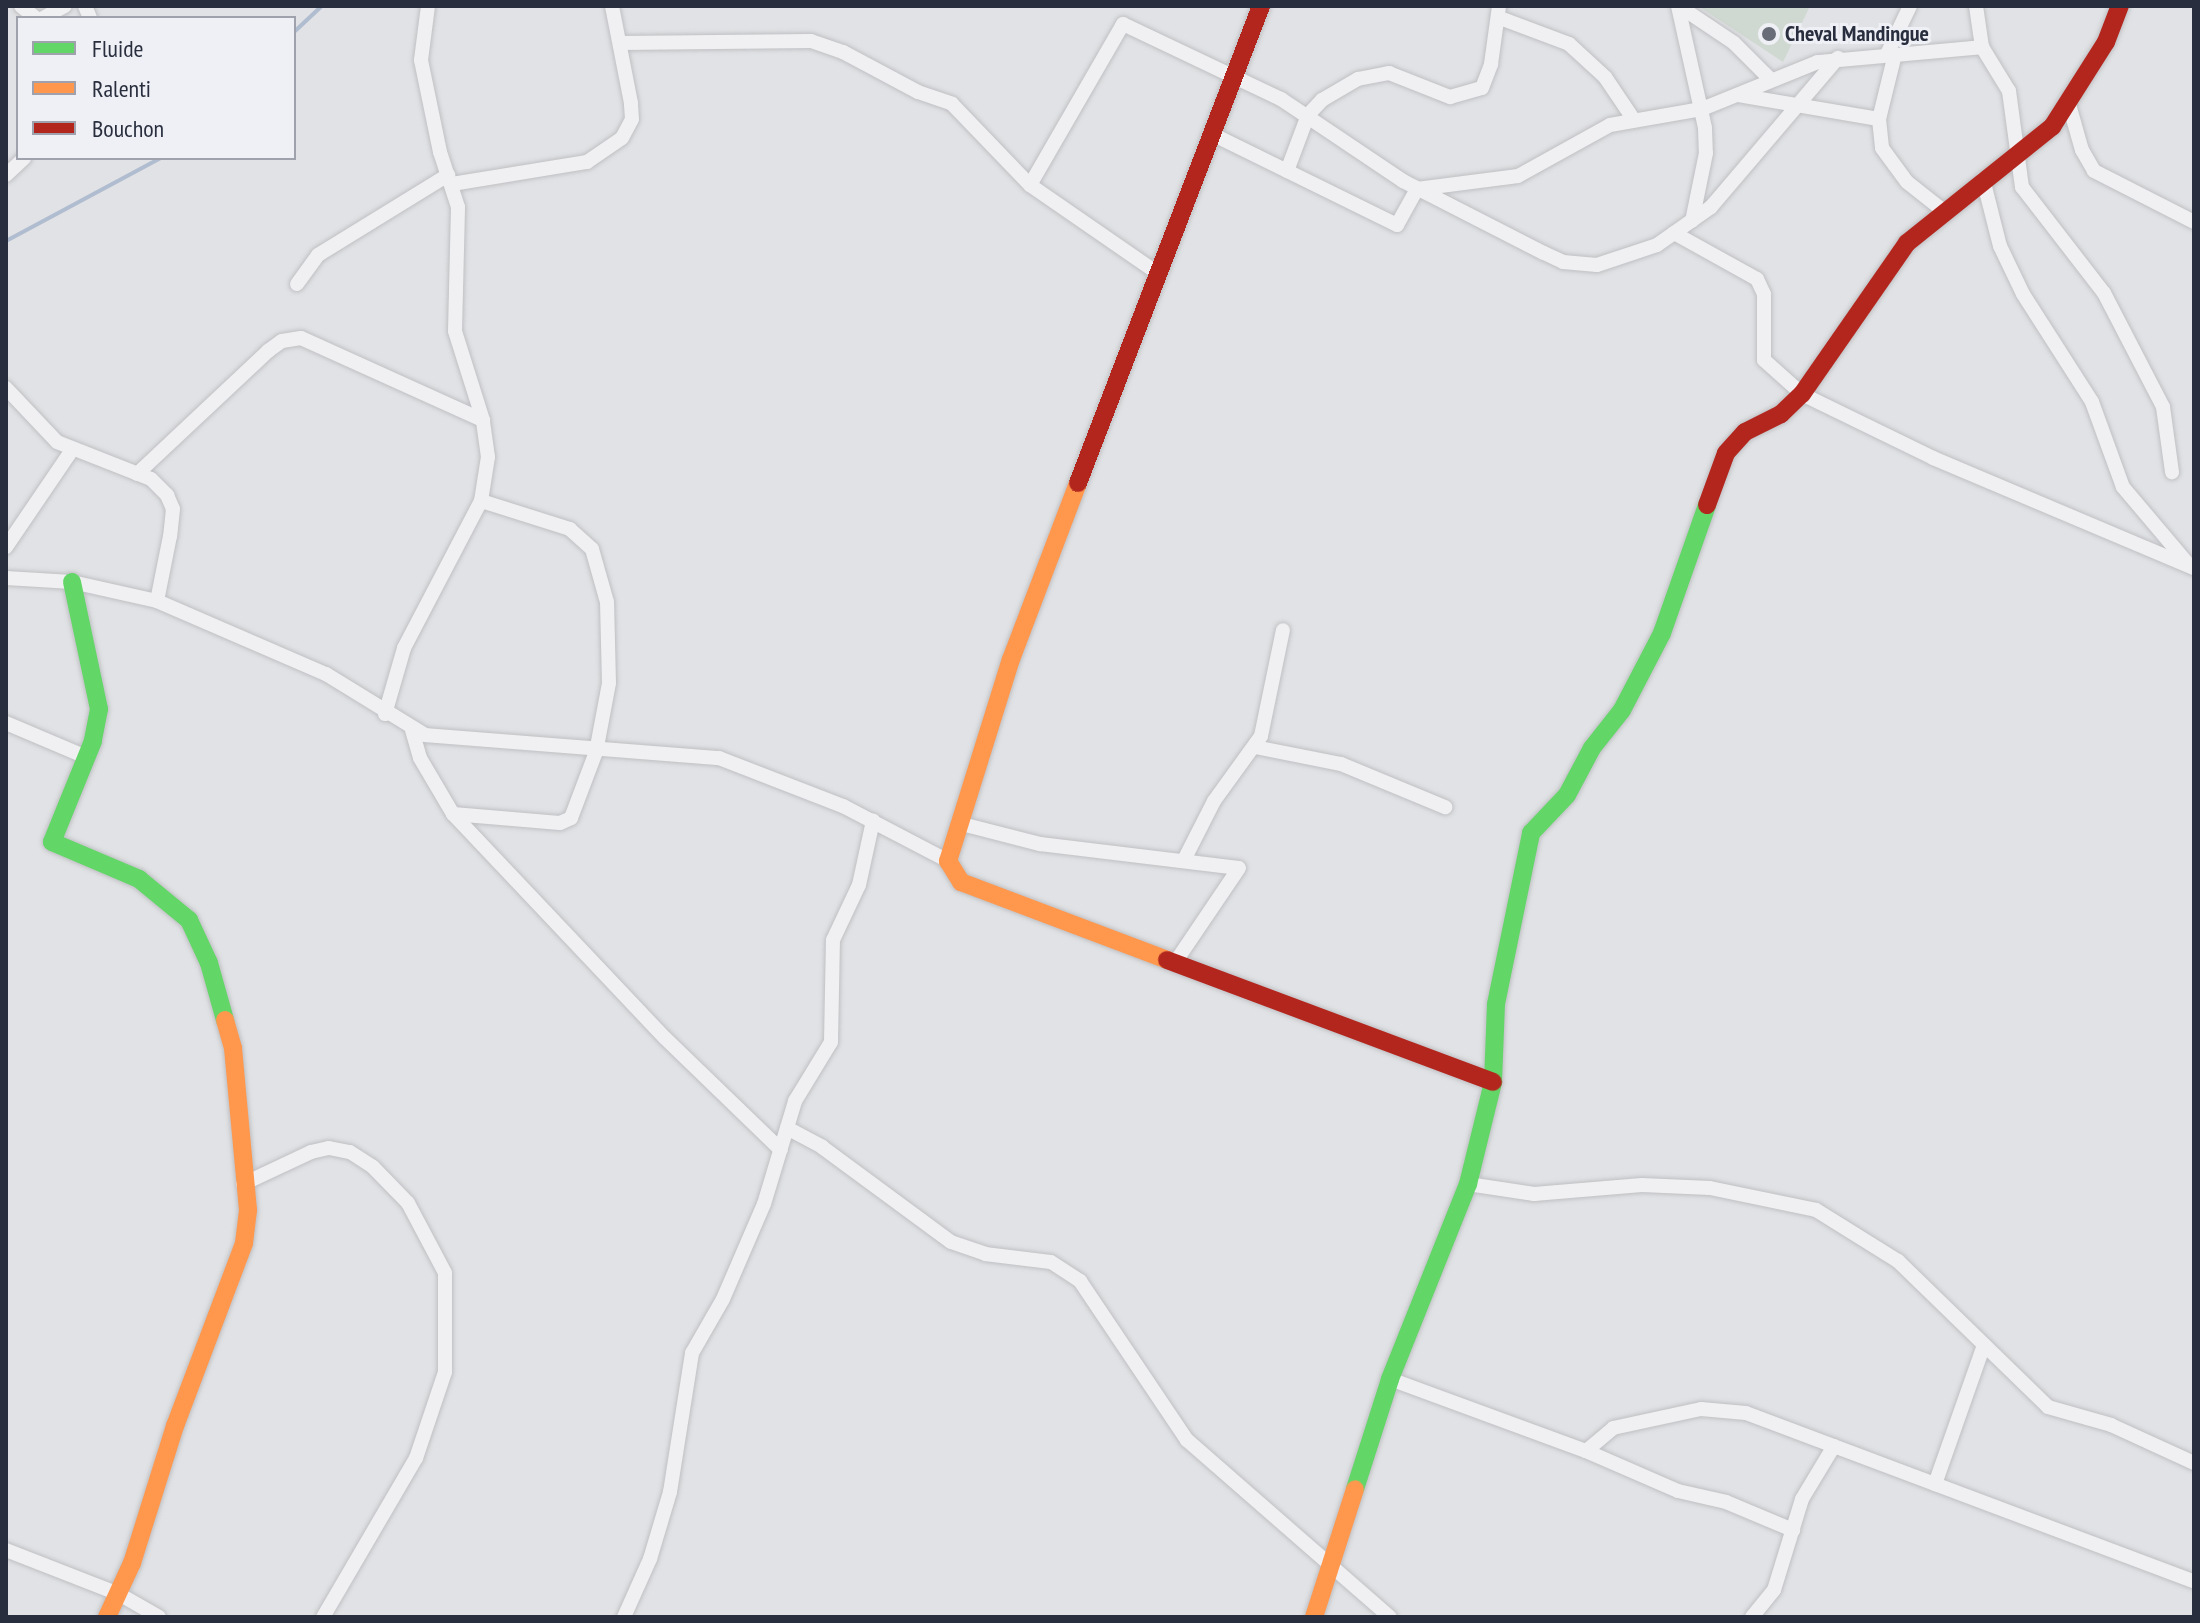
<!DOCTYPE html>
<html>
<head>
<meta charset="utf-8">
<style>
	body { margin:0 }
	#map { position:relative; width:2200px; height:1623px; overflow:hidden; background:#e1e2e5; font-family:"PT Sans Narrow",sans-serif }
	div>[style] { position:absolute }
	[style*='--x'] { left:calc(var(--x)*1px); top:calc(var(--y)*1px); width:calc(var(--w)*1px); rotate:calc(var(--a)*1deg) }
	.green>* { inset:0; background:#d0d9d1 }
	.stream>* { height:4px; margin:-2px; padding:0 2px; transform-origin:2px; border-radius:2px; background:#b0bccf }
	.roads { filter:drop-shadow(0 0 2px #bfc0c3) drop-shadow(0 0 2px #bfc0c3) }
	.street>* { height:14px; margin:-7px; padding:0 7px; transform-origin:7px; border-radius:7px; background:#f0f0f2 }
	.fast>* { height:18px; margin:-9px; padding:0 9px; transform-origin:9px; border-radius:9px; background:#63d668 }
	.slow>* { height:18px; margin:-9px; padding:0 9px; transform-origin:9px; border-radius:9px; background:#ff974d }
	.jam>* { height:18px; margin:-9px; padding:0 9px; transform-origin:9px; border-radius:9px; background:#b3261e }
	.dots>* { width:22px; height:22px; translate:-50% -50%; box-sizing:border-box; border:4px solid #eef0f5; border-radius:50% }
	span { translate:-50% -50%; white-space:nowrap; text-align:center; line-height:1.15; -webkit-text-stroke:6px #eef0f5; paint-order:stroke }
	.poi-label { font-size:22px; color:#292e3e; font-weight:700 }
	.left { translate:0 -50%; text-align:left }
	.frame { position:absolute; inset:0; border:8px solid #292e3e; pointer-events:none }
	.legend { position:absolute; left:16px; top:16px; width:280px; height:144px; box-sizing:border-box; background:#eef0f5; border:2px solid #9fa2ac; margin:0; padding:10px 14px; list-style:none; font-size:24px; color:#292e3e }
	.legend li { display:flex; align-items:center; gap:16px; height:40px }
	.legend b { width:40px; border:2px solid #9fa2ac }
</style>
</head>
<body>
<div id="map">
	<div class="green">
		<i style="clip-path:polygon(1698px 6px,1810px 6px,1783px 62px)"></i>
	</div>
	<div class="stream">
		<i style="--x:294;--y:32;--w:38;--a:-43"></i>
		<i style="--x:6;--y:241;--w:176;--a:-28.2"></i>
	</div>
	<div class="roads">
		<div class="street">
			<i style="--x:21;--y:6;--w:19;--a:39"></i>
			<i style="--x:85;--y:6;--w:13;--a:67"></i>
			<i style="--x:1678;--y:6;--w:125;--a:77.5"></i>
			<i style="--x:1705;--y:128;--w:25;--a:88"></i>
			<i style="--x:1706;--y:153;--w:69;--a:101.6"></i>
			<i style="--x:1679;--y:6;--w:66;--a:33.9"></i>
			<i style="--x:1734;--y:43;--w:51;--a:45"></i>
			<i style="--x:1976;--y:6;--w:41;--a:81.7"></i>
			<i style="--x:1982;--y:47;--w:52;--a:58.5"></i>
			<i style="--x:2009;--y:91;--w:97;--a:82.3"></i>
			<i style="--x:2022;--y:187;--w:134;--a:52.3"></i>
			<i style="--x:2104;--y:293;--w:128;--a:62.6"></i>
			<i style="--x:2163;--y:407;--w:66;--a:82.1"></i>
			<i style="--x:43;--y:18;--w:25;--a:-29"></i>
			<i style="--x:1500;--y:18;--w:74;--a:20.6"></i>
			<i style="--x:1569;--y:44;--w:49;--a:42.5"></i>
			<i style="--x:1605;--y:77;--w:52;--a:56"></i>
			<i style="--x:621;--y:43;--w:190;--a:-0.6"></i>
			<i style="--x:811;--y:41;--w:34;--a:19"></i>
			<i style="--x:843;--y:52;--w:85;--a:28.1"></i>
			<i style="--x:918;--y:92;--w:36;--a:19"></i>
			<i style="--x:952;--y:104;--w:112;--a:46.1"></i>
			<i style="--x:1030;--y:185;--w:157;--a:34.6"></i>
			<i style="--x:1887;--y:54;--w:53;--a:-64.4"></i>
			<i style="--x:1895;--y:54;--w:67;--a:103.8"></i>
			<i style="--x:1879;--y:119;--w:29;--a:84"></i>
			<i style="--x:1882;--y:148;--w:42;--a:53.7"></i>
			<i style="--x:1907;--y:182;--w:48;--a:38.3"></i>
			<i style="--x:1738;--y:95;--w:143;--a:9.7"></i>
			<i style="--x:2068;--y:101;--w:51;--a:74.1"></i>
			<i style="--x:2082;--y:150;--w:24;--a:60"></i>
			<i style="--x:2094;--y:171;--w:112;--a:27"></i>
			<i style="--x:1214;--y:135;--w:204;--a:26.2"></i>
			<i style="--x:1397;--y:225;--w:41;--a:-60.9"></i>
			<i style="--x:1417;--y:189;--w:102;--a:-7.3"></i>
			<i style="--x:1518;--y:176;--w:105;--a:-29"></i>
			<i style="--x:1610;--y:125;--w:93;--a:-9.9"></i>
			<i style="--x:1702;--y:109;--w:125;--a:-22.1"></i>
			<i style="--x:1818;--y:62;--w:165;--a:-5.2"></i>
			<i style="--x:1287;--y:171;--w:60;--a:-69.4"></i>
			<i style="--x:1308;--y:115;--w:21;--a:-47"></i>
			<i style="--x:1322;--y:100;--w:42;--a:-30.3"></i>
			<i style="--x:1358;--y:79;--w:32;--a:-11"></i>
			<i style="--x:1389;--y:73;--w:66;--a:21.5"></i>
			<i style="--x:1450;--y:97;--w:33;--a:-16"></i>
			<i style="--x:1482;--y:88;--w:26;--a:-69"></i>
			<i style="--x:1491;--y:64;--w:59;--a:-82.1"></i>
			<i style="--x:6;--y:175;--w:25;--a:-43"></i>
			<i style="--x:1983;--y:179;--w:69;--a:75.8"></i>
			<i style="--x:2000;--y:246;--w:53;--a:64.4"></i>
			<i style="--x:2023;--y:294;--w:128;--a:57.4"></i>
			<i style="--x:2092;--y:402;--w:90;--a:70"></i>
			<i style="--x:2123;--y:487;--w:102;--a:49.8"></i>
			<i style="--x:452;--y:184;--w:137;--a:-9.3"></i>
			<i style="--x:587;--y:162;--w:42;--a:-34.4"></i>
			<i style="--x:622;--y:138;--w:21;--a:-62"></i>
			<i style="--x:632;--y:119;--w:16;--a:-94"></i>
			<i style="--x:631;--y:103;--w:99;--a:-101.1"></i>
			<i style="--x:1030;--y:185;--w:186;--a:-60"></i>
			<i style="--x:1123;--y:24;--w:175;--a:25.4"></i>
			<i style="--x:1281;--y:99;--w:147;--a:33.9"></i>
			<i style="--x:1403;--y:181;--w:158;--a:27.1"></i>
			<i style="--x:1544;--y:253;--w:21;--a:25"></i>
			<i style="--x:1563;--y:262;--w:34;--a:5"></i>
			<i style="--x:1597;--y:265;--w:63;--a:-18.4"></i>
			<i style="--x:1657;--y:245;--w:66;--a:-35.1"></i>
			<i style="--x:1711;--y:207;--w:196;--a:-49.6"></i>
			<i style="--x:1674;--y:233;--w:95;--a:29"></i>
			<i style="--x:1757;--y:279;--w:17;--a:65"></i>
			<i style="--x:1764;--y:294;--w:66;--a:90"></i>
			<i style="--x:1764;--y:360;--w:51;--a:41.8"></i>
			<i style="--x:1802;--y:394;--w:146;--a:26"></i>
			<i style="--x:1933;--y:458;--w:283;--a:22.9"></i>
			<i style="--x:297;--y:284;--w:36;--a:-54"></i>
			<i style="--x:318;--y:255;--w:153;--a:-31.6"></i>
			<i style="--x:6;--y:388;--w:74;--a:46.6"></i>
			<i style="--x:57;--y:442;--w:101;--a:21.5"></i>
			<i style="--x:151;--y:479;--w:23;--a:45"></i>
			<i style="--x:167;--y:495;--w:15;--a:67"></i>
			<i style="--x:173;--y:509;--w:27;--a:96"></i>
			<i style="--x:170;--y:536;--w:66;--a:101.3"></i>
			<i style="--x:137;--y:474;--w:180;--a:-43.2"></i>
			<i style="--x:268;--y:351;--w:17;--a:-36"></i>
			<i style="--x:282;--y:341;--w:19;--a:-9"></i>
			<i style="--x:301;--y:338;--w:200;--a:24.3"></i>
			<i style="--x:6;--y:547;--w:117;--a:-55.8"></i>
			<i style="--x:6;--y:578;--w:66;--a:3.5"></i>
			<i style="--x:72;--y:582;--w:87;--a:12.6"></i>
			<i style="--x:157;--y:601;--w:184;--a:23.4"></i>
			<i style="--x:326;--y:674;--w:116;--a:31.6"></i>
			<i style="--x:425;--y:735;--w:295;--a:4.5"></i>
			<i style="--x:719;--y:758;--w:133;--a:21.2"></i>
			<i style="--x:843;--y:806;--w:119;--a:27.6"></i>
			<i style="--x:385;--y:714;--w:69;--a:-73.9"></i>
			<i style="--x:404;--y:648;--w:166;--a:-62.4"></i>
			<i style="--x:481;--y:501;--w:45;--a:-81"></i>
			<i style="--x:488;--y:457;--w:37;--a:-98"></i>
			<i style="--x:483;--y:420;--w:93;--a:-107.5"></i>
			<i style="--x:455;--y:331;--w:124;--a:-88.6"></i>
			<i style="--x:458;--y:207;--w:58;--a:-108.1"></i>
			<i style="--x:440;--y:152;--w:94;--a:-101.7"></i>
			<i style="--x:421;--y:60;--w:54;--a:-82.6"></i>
			<i style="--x:6;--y:723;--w:87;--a:23"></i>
			<i style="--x:412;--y:730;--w:29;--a:74"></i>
			<i style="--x:420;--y:758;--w:65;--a:59.5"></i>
			<i style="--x:453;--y:814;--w:308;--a:46.6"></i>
			<i style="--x:665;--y:1038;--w:161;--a:44"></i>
			<i style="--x:1255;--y:747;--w:88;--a:11.2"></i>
			<i style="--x:1341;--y:764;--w:113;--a:22.5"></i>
			<i style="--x:453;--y:814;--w:107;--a:4.8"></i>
			<i style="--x:560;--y:823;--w:12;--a:-24"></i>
			<i style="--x:571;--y:818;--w:71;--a:-69.3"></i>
			<i style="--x:596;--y:752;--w:70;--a:-79.3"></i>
			<i style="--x:609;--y:683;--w:81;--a:-91.4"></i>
			<i style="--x:607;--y:602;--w:55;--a:-105.8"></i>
			<i style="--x:592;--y:549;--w:30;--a:-138"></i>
			<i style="--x:570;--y:529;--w:93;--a:-162.5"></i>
			<i style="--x:958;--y:823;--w:85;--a:14.4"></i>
			<i style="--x:1040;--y:844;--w:200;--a:6.9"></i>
			<i style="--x:1239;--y:868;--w:116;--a:124.1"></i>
			<i style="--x:1184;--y:860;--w:66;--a:-63"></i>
			<i style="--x:1214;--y:801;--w:80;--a:-54.1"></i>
			<i style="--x:1261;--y:736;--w:108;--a:-78.3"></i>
			<i style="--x:787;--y:1128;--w:40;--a:28"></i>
			<i style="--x:822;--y:1147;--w:160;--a:36.4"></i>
			<i style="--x:951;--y:1242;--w:36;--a:19"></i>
			<i style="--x:985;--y:1254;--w:66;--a:6.9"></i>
			<i style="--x:1051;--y:1262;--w:35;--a:33"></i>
			<i style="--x:1080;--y:1281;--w:192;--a:56.1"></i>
			<i style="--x:1187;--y:1440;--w:269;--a:41.1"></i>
			<i style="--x:243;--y:1184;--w:75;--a:-25.2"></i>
			<i style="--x:311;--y:1152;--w:18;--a:-13"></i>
			<i style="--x:329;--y:1148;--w:21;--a:11"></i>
			<i style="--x:350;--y:1152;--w:27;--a:33"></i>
			<i style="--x:373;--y:1167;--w:50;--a:45.8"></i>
			<i style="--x:408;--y:1203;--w:79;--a:62.1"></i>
			<i style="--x:445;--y:1273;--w:99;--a:90"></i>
			<i style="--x:445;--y:1372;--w:91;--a:108.6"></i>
			<i style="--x:416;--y:1458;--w:184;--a:120.3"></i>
			<i style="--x:1468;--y:1184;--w:67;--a:8.6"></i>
			<i style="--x:1534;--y:1194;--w:108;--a:-4.8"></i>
			<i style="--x:1642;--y:1185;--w:68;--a:2.5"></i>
			<i style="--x:1710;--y:1188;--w:108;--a:11.7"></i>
			<i style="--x:1816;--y:1210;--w:97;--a:31.9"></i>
			<i style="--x:1898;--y:1261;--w:209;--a:44.2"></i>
			<i style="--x:2048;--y:1407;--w:66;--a:15.9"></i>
			<i style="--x:2111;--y:1425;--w:91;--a:24.6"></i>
			<i style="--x:1390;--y:1379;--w:209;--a:20.2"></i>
			<i style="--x:1586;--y:1451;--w:35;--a:-40"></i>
			<i style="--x:1613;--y:1428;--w:90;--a:-12.2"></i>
			<i style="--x:1701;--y:1409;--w:45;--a:5.1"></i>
			<i style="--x:1746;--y:1413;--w:478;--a:20.6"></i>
			<i style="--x:1586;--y:1451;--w:100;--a:23.5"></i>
			<i style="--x:1678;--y:1491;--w:49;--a:12.9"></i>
			<i style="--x:1726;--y:1502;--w:73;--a:22.7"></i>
			<i style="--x:1935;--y:1484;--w:147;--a:-70.6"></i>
			<i style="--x:6;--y:1550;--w:121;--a:21.3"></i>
			<i style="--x:119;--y:1594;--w:46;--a:29.9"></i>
			<i style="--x:624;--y:1617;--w:64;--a:-65.9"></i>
			<i style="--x:650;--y:1559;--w:70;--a:-73.4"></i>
			<i style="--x:670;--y:1492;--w:141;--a:-81"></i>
			<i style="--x:692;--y:1353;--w:62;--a:-60.1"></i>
			<i style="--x:723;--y:1299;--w:103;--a:-66.7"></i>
			<i style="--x:764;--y:1204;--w:108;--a:-73.2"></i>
			<i style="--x:795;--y:1101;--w:69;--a:-58.6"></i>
			<i style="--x:831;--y:1042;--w:102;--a:-88.9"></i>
			<i style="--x:833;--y:940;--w:61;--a:-64.7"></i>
			<i style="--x:859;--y:885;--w:66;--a:-77.7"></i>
			<i style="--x:1752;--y:1617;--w:35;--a:-51"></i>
			<i style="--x:1774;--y:1590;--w:95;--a:-72.9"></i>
			<i style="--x:1802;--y:1499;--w:62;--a:-58.9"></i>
		</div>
		<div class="fast">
			<i style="--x:72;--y:582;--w:130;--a:78"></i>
			<i style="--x:99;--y:709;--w:33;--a:101"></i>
			<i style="--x:93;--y:741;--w:109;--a:112.1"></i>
			<i style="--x:52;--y:842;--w:95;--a:23"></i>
			<i style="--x:139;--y:879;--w:65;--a:39.4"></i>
			<i style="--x:189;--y:920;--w:47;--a:65.1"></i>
			<i style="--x:209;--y:963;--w:59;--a:74.3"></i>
			<i style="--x:1493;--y:1082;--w:78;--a:-87.8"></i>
			<i style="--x:1496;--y:1004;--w:175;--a:-78.4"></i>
			<i style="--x:1531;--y:833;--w:52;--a:-46.5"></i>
			<i style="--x:1567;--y:795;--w:53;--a:-62"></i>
			<i style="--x:1592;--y:748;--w:48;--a:-51.7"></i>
			<i style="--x:1622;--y:710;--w:87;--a:-62.5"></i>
			<i style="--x:1662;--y:633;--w:136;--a:-70.6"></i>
			<i style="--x:1355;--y:1489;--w:115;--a:-72.3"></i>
			<i style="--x:1390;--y:1379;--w:210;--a:-68.2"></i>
			<i style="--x:1468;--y:1184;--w:105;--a:-76.2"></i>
		</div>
		<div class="slow">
			<i style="--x:1078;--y:483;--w:188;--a:110.8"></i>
			<i style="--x:1011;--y:659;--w:212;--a:107.3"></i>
			<i style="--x:948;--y:861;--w:25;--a:58"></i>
			<i style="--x:961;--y:882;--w:220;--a:20.7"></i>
			<i style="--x:107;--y:1617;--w:60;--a:-65.2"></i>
			<i style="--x:132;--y:1563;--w:144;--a:-72.6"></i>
			<i style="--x:175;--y:1426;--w:196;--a:-69.3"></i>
			<i style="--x:244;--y:1243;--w:33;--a:-83"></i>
			<i style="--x:248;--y:1210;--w:163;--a:-95.3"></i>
			<i style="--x:233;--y:1048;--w:29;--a:-106"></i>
			<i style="--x:1314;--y:1617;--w:134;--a:-72.2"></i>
		</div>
		<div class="jam">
			<i style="--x:1078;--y:483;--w:511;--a:-69.01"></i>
			<i style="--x:1707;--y:505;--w:55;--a:-69.9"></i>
			<i style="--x:1726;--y:453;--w:28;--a:-48"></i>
			<i style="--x:1745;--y:432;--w:40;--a:-26.6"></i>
			<i style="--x:1781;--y:414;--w:29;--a:-44"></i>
			<i style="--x:1802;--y:394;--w:184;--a:-55.2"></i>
			<i style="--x:1907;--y:243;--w:186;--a:-38.7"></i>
			<i style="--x:2052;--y:127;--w:101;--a:-57.6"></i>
			<i style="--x:2106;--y:42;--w:39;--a:-69"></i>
			<i style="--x:1167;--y:960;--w:348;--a:20.5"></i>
		</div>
	</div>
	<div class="dots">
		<i style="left:1769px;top:34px;background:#696d78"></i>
	</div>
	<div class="poi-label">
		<span class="left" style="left:1785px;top:34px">Cheval Mandingue</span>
	</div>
	<div class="frame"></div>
	<ul class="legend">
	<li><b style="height:10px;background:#63d668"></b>Fluide</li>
	<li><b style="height:10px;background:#ff974d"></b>Ralenti</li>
	<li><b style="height:10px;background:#b3261e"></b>Bouchon</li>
	</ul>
</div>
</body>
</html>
